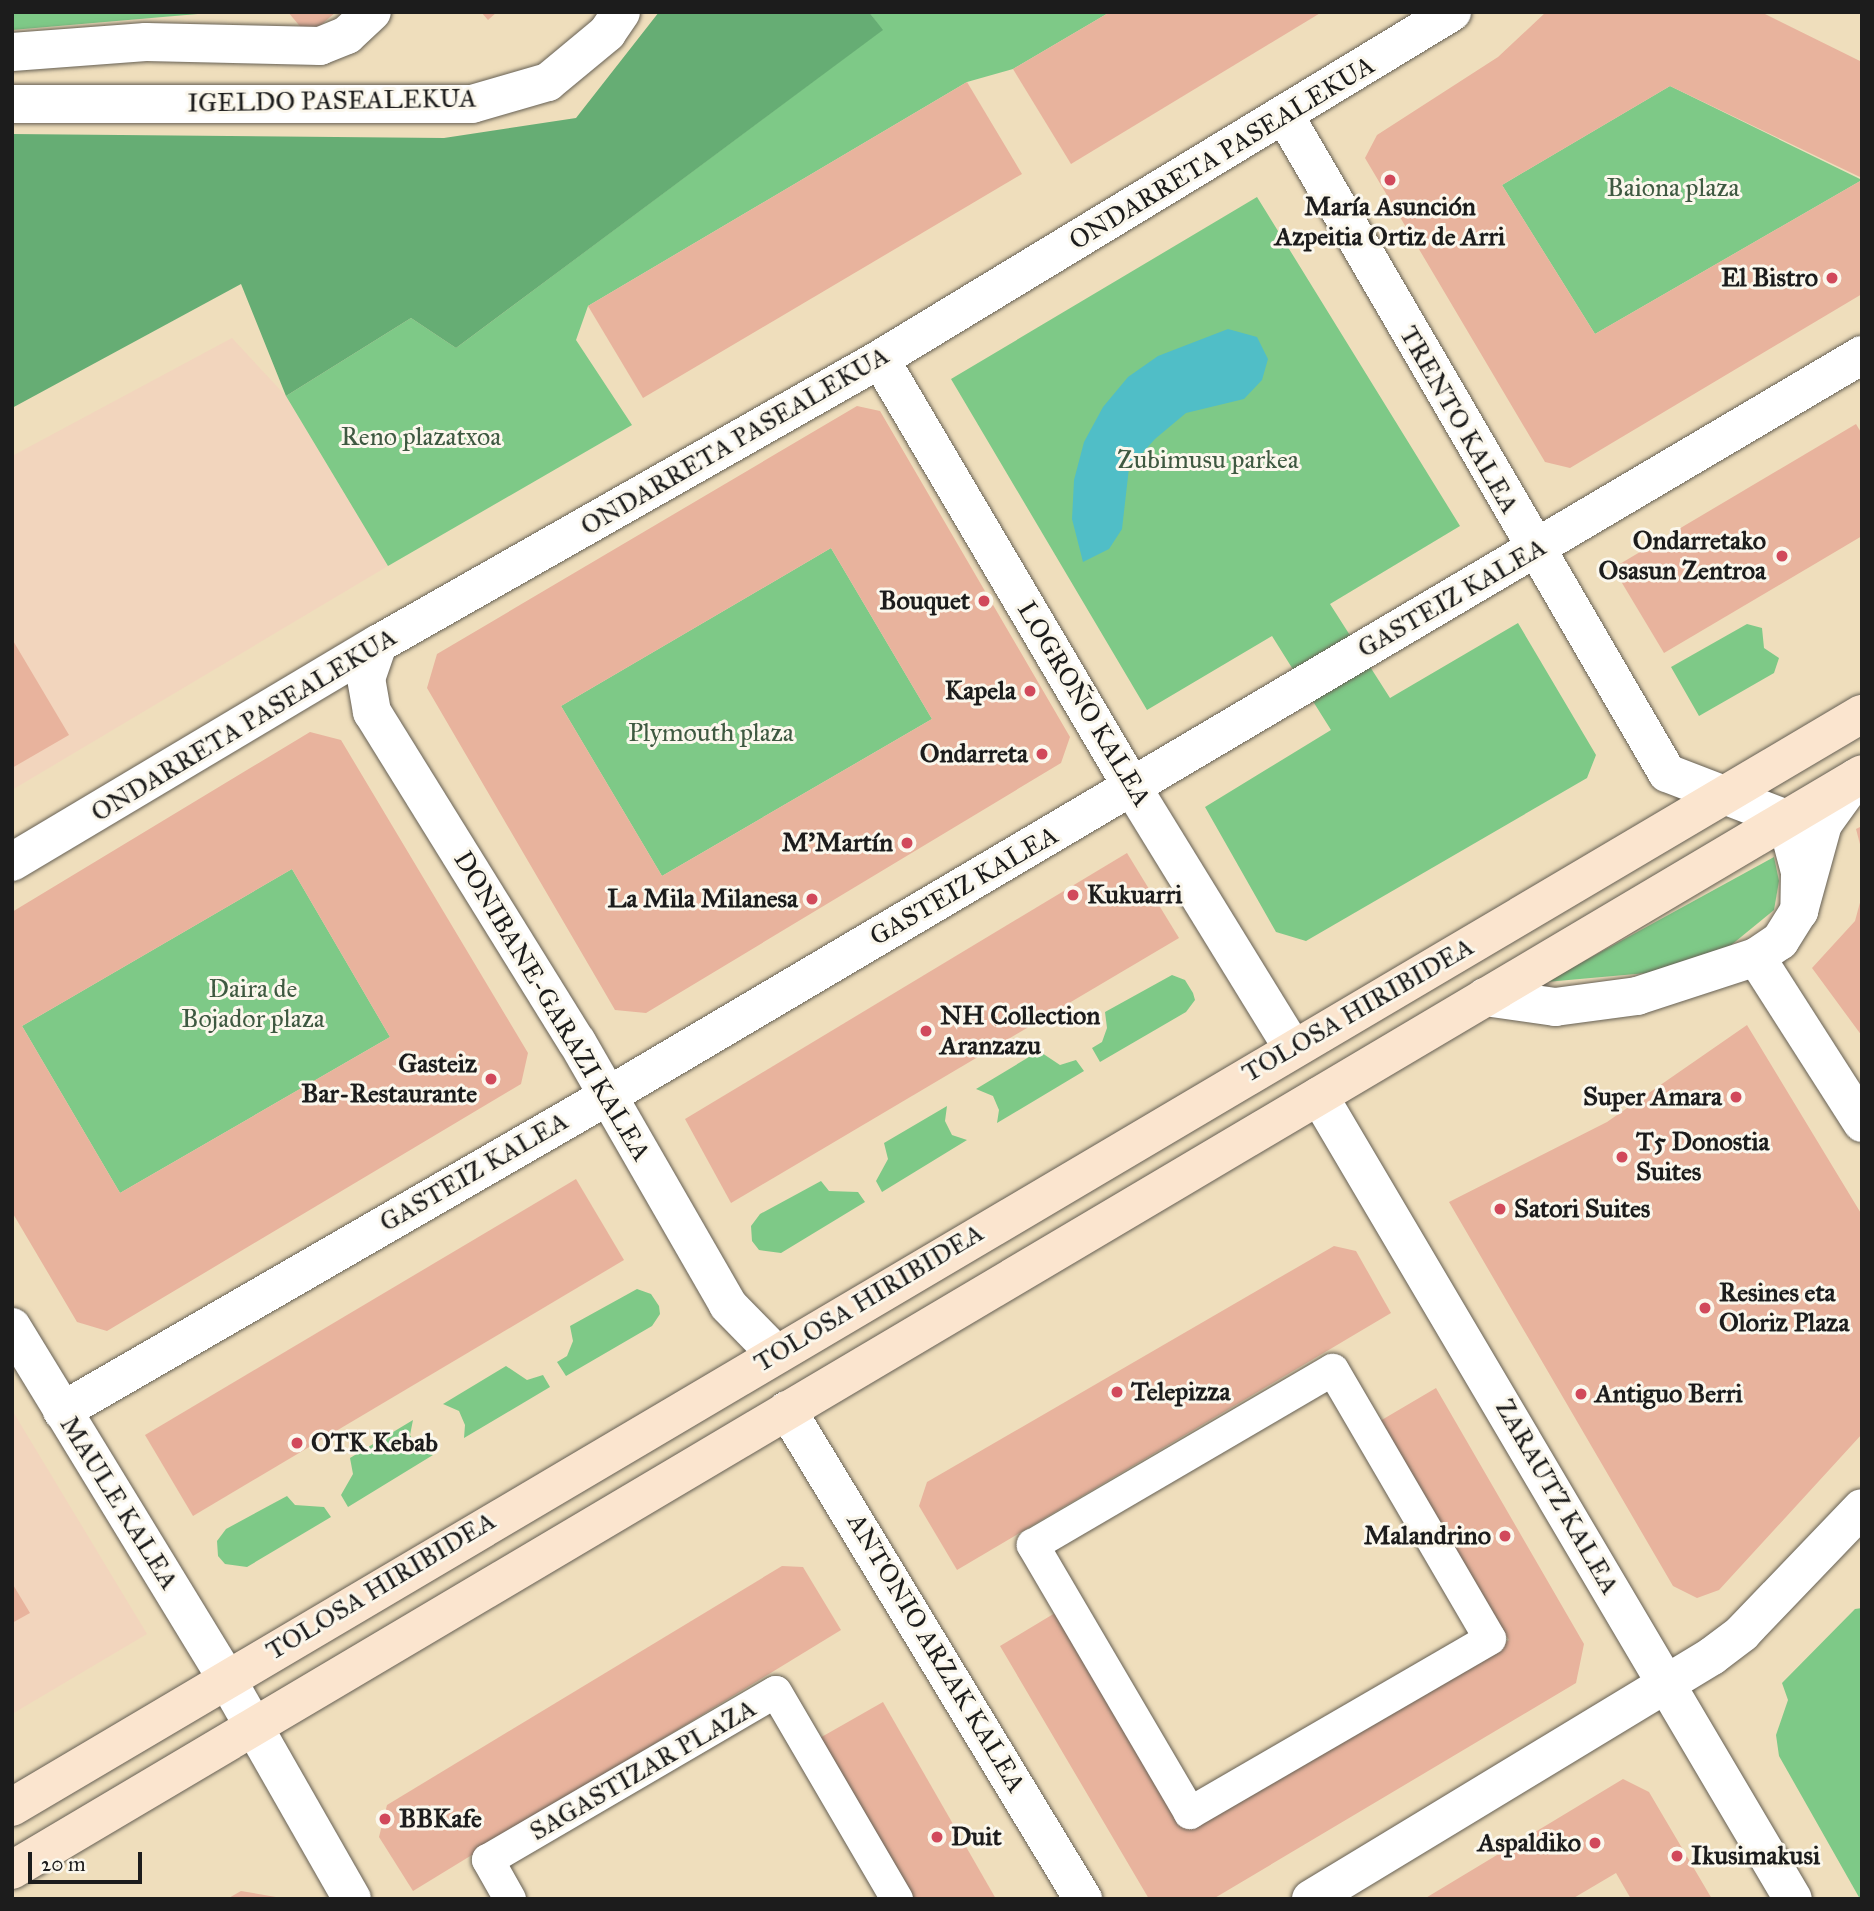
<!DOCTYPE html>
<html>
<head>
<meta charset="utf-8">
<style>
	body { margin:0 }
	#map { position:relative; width:1874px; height:1911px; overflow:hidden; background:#efdebc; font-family:"IM FELL Great Primer",serif }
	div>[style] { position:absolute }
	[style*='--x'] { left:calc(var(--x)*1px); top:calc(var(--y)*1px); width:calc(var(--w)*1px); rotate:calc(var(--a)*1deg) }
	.built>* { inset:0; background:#f2d5bd }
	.green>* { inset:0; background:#7ec987 }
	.forest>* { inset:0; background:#66ad74 }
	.water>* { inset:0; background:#50bec7 }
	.building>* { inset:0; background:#e8b39d }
	.roads { filter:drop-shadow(0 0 2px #666054) drop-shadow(0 0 2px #666054) }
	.pedestrian>* { height:32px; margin:-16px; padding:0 16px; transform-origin:16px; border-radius:16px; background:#fff }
	.minor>* { height:38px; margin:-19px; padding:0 19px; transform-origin:19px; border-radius:19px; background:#fff }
	.tertiary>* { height:38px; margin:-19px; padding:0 19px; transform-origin:19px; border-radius:19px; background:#fff }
	.secondary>* { height:38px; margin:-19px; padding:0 19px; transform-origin:19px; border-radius:19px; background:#fbe5cf }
	.dots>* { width:19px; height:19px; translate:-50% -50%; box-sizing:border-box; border:4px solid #fbf7ec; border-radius:50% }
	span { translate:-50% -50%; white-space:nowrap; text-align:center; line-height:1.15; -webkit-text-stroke:6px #fbf7ec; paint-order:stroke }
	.street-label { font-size:26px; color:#1c1c1c }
	.park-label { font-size:26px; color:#3e5941 }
	.poi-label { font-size:26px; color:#1c1c1c; font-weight:700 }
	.right { translate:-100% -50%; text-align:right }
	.left { translate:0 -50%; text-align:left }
	.frame { position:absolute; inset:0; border:14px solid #1c1c1c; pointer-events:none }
	.scale { position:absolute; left:28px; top:1852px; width:114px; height:32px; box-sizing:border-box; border:4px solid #1c1c1c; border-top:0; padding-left:9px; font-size:21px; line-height:24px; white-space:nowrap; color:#1c1c1c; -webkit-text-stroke:5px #fbf7ec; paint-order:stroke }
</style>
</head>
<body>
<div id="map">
	<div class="built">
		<i style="clip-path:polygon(232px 338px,286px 396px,388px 566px,12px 790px,12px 456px)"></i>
		<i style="clip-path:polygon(12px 1410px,147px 1634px,12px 1714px)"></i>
	</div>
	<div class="green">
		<i style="clip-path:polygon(12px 12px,221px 12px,12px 30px)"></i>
		<i style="clip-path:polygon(869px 12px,1110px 12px,1013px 69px,967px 82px,588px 306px,576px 340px,632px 425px,388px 566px,286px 396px,411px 318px,456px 348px,882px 30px)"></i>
		<i style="clip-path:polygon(1670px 86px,1862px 180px,1595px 334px,1502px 185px)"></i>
		<i style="clip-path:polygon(1257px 197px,1460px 526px,1330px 604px,1390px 698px,1518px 623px,1596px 755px,1587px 778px,1306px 941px,1276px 932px,1205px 807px,1331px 730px,1272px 636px,1147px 710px,951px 379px)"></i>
		<i style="clip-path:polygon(831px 548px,932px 719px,662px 876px,561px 706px)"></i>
		<i style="clip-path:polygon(1747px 624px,1762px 628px,1764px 648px,1779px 658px,1774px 673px,1699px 716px,1671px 667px)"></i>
		<i style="clip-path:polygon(1774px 857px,1779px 881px,1774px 910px,1730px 946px,1647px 973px,1546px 982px)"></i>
		<i style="clip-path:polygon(292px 869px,390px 1037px,120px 1193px,22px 1026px)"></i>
		<i style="clip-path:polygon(1172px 975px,1185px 980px,1193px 993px,1195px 1000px,1186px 1012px,1100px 1062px,1092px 1048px,1102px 1042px,1107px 1028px,1105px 1012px)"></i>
		<i style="clip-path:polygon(1039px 1051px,1060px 1065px,1076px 1060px,1084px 1071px,997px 1123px,999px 1110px,993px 1096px,976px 1089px)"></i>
		<i style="clip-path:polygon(947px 1106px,945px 1121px,952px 1135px,967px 1140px,882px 1192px,876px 1181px,888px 1159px,884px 1143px)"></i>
		<i style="clip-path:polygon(821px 1181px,829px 1191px,858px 1192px,865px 1202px,781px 1253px,759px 1250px,752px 1241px,751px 1226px,760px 1214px)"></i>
		<i style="clip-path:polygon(637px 1289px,651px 1294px,659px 1306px,660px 1314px,652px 1326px,566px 1376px,557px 1362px,567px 1356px,573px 1341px,570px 1326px)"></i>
		<i style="clip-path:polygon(506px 1366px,527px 1380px,543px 1375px,550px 1387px,464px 1438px,465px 1425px,459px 1411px,443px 1404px)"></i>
		<i style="clip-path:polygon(413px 1420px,410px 1435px,418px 1450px,433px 1455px,348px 1507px,341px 1495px,353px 1474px,350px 1458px)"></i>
		<i style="clip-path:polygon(287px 1496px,295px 1505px,324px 1507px,331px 1517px,247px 1567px,225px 1564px,218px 1556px,217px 1541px,226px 1529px)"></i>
		<i style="clip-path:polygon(1862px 1608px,1862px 1899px,1860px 1899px,1779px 1756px,1776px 1735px,1788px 1700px,1782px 1683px,1855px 1609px)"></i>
	</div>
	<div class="forest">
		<i style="clip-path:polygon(659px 12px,869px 12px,883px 30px,456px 348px,411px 318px,286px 396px,241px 284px,12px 408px,12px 134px,444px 138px,576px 118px)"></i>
	</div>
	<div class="water">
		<i style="clip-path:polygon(1228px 329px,1257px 337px,1268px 359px,1262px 380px,1244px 399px,1186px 413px,1155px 439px,1129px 468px,1122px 529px,1109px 549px,1083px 562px,1072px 519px,1074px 480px,1084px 442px,1103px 407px,1128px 377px,1158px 356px)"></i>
	</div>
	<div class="building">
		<i style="clip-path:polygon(288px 12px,336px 12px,308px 36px)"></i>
		<i style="clip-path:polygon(481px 12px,497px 12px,488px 20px)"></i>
		<i style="clip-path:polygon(1110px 12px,1322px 12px,1071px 164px,1013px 69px)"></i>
		<i style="clip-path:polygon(1546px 12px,1761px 12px,1862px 62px,1862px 178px,1670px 86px,1502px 185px,1595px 334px,1862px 180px,1862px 294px,1570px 468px,1545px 462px,1365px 158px,1377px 135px,1498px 57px)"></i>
		<i style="clip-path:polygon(967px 82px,1022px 174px,643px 398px,588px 306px)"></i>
		<i style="clip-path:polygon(evenodd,857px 406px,880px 411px,1070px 737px,1061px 763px,646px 1013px,615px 1010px,427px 688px,437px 654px,857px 406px,831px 548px,932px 719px,662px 876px,561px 706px,831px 548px)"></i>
		<i style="clip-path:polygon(1856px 424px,1862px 434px,1862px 536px,1664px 653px,1613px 568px)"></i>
		<i style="clip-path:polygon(12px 639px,69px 735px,12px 768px)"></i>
		<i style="clip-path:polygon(evenodd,310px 732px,341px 740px,528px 1053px,521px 1084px,107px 1331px,77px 1322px,12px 1212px,12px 912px,310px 732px,292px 869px,390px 1037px,120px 1193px,22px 1026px,292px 869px)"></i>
		<i style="clip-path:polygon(1862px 826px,1862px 848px,1861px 848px,1856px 829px)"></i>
		<i style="clip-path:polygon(1127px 853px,1179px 938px,731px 1203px,685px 1119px)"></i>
		<i style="clip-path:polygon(1862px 895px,1862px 1036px,1812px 968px,1855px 921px)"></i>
		<i style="clip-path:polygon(1747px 1025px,1862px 1215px,1862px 1434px,1719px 1590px,1697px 1598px,1673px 1586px,1449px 1202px,1607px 1122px)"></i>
		<i style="clip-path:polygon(576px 1179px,624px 1260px,193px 1516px,145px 1435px)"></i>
		<i style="clip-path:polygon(1334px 1246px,1356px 1251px,1391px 1313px,957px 1570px,919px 1506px,927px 1482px)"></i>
		<i style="clip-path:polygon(1436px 1388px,1584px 1644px,1576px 1683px,1213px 1899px,1149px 1899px,1000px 1646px,1060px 1610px,1189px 1828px,1509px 1640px,1380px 1421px)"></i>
		<i style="clip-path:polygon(782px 1566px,803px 1567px,841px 1630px,413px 1891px,379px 1837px,387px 1805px)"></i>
		<i style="clip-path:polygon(12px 1583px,30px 1613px,12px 1623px)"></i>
		<i style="clip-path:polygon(883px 1702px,996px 1899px,911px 1899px,818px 1739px)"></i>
		<i style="clip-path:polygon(1623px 1779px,1649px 1792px,1712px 1899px,1631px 1899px,1616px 1873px,1572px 1899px,1424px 1899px)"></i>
		<i style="clip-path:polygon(241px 1891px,276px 1897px,276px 1899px,227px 1899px)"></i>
	</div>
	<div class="roads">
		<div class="pedestrian">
			<i style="--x:1333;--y:1370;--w:311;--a:59.7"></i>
			<i style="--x:1490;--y:1639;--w:347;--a:149.9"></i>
			<i style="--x:1190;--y:1813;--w:311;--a:-120.4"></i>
			<i style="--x:1033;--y:1545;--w:347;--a:-30.3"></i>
			<i style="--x:510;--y:1899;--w:45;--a:-119.4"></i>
			<i style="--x:488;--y:1860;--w:333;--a:-30.3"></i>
			<i style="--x:776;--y:1692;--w:240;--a:59.7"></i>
		</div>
		<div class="minor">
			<i style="--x:12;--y:52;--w:134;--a:-4.3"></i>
			<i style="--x:146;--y:42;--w:174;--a:1.3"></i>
			<i style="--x:320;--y:46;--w:29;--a:-22"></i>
			<i style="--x:347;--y:35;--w:34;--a:-43"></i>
			<i style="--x:1285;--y:116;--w:760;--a:59.82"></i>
			<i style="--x:1667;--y:773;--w:128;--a:21.1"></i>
			<i style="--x:1786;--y:819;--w:55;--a:75.2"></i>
			<i style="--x:1800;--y:872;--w:39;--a:91"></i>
			<i style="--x:880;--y:359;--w:497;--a:59.5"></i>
			<i style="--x:1132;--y:787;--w:305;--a:58.4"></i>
			<i style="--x:378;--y:644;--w:36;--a:109"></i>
			<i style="--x:366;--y:678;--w:35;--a:80"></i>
			<i style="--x:372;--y:712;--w:388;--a:58.2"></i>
			<i style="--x:577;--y:1042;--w:303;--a:60.1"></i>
			<i style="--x:728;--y:1305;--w:69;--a:45.6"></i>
			<i style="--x:12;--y:862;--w:426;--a:-30.8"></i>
			<i style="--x:378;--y:644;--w:577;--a:-29.58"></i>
			<i style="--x:880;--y:359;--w:669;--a:-31.24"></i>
			<i style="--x:1756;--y:957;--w:197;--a:57.4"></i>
			<i style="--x:1485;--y:997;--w:71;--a:8.1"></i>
			<i style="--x:1555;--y:1007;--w:83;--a:-7.6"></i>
			<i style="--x:1637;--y:996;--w:125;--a:-18.1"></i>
			<i style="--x:1756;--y:957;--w:29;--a:-34"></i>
			<i style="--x:1780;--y:941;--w:36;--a:-58"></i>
			<i style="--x:1799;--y:911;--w:90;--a:-74.6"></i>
			<i style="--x:1823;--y:824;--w:57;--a:-54.3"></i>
			<i style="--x:1319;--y:1096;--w:932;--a:59.45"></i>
			<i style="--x:12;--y:1327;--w:411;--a:58.6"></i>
			<i style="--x:226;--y:1678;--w:254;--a:60.3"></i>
			<i style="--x:787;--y:1410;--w:572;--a:58.81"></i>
			<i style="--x:62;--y:1411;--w:628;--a:-29.99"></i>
			<i style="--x:606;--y:1097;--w:1459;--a:-30.57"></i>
			<i style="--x:1311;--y:1899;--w:469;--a:-31.2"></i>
			<i style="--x:1712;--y:1656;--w:38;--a:-37"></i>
			<i style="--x:1742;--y:1633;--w:173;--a:-46.2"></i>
		</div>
		<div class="tertiary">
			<i style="--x:12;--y:104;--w:460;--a:0"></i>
			<i style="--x:472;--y:104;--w:79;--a:-16.1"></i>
			<i style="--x:548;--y:82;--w:77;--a:-39.7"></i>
			<i style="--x:607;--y:33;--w:25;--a:-56"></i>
		</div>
		<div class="secondary">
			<i style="--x:12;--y:1807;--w:2149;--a:-30.58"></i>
			<i style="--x:12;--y:1870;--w:2150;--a:-30.64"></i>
		</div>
	</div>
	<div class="dots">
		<i style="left:1390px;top:180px;background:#d1495b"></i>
		<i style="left:1832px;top:278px;background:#d1495b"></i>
		<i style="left:1782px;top:556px;background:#d1495b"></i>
		<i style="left:984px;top:601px;background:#d1495b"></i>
		<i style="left:1030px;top:691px;background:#d1495b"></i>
		<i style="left:1042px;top:754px;background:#d1495b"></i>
		<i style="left:907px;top:843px;background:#d1495b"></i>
		<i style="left:1073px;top:895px;background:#d1495b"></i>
		<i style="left:812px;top:899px;background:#d1495b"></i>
		<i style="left:926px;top:1031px;background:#d1495b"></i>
		<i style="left:491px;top:1079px;background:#d1495b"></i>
		<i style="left:1736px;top:1097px;background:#d1495b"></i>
		<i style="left:1622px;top:1157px;background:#d1495b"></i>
		<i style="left:1500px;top:1209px;background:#d1495b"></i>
		<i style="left:1705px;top:1308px;background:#d1495b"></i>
		<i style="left:1117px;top:1392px;background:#d1495b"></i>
		<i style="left:1581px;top:1394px;background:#d1495b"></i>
		<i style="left:297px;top:1443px;background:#d1495b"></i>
		<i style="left:1505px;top:1536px;background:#d1495b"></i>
		<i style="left:385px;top:1819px;background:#d1495b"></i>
		<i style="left:937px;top:1837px;background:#d1495b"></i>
		<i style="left:1595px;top:1843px;background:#d1495b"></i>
		<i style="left:1677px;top:1856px;background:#d1495b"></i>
	</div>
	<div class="street-label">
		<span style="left:332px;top:101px;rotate:-1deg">IGELDO PASEALEKUA</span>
		<span style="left:1222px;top:153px;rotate:-31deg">ONDARRETA PASEALEKUA</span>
		<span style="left:1459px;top:420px;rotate:60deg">TRENTO KALEA</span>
		<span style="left:735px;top:441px;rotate:-30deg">ONDARRETA PASEALEKUA</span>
		<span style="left:1452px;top:598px;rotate:-30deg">GASTEIZ KALEA</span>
		<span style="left:1084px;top:704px;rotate:59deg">LOGROÑO KALEA</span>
		<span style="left:244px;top:725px;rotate:-31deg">ONDARRETA PASEALEKUA</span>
		<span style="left:964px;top:886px;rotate:-30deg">GASTEIZ KALEA</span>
		<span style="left:552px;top:1006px;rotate:59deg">DONIBANE-GARAZI KALEA</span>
		<span style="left:1358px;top:1010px;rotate:-30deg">TOLOSA HIRIBIDEA</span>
		<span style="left:474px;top:1172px;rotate:-30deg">GASTEIZ KALEA</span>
		<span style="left:869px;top:1298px;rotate:-31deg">TOLOSA HIRIBIDEA</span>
		<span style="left:1557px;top:1497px;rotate:60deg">ZARAUTZ KALEA</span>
		<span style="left:119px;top:1503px;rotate:58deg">MAULE KALEA</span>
		<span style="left:381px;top:1586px;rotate:-31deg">TOLOSA HIRIBIDEA</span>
		<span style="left:936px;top:1653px;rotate:59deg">ANTONIO ARZAK KALEA</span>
		<span style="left:643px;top:1770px;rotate:-30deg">SAGASTIZAR PLAZA</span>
	</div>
	<div class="park-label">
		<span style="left:1673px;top:188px">Baiona plaza</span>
		<span style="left:421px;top:437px">Reno plazatxoa</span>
		<span style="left:1208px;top:460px">Zubimusu parkea</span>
		<span style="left:711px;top:733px">Plymouth plaza</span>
		<span style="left:253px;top:1004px">Daira de<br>Bojador plaza</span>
	</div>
	<div class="poi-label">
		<span style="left:1390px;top:222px">María Asunción<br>Azpeitia Ortiz de Arri</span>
		<span class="right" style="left:1818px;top:278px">El Bistro</span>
		<span class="right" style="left:1766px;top:556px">Ondarretako<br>Osasun Zentroa</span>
		<span class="right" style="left:970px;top:601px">Bouquet</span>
		<span class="right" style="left:1016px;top:691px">Kapela</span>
		<span class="right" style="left:1028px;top:754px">Ondarreta</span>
		<span class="right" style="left:893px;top:843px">M'Martín</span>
		<span class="left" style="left:1087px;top:895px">Kukuarri</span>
		<span class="right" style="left:798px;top:899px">La Mila Milanesa</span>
		<span class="left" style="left:940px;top:1031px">NH Collection<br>Aranzazu</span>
		<span class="right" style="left:477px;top:1079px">Gasteiz<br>Bar-Restaurante</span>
		<span class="right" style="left:1722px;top:1097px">Super Amara</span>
		<span class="left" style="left:1636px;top:1157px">T5 Donostia<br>Suites</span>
		<span class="left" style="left:1514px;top:1209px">Satori Suites</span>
		<span class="left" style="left:1719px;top:1308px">Resines eta<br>Oloriz Plaza</span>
		<span class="left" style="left:1131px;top:1392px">Telepizza</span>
		<span class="left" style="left:1595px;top:1394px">Antiguo Berri</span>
		<span class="left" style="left:311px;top:1443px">OTK Kebab</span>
		<span class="right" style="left:1491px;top:1536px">Malandrino</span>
		<span class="left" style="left:399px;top:1819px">BBKafe</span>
		<span class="left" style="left:951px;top:1837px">Duit</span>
		<span class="right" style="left:1581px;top:1843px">Aspaldiko</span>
		<span class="left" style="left:1691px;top:1856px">Ikusimakusi</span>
	</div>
	<div class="frame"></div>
	<div class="scale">20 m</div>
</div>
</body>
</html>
